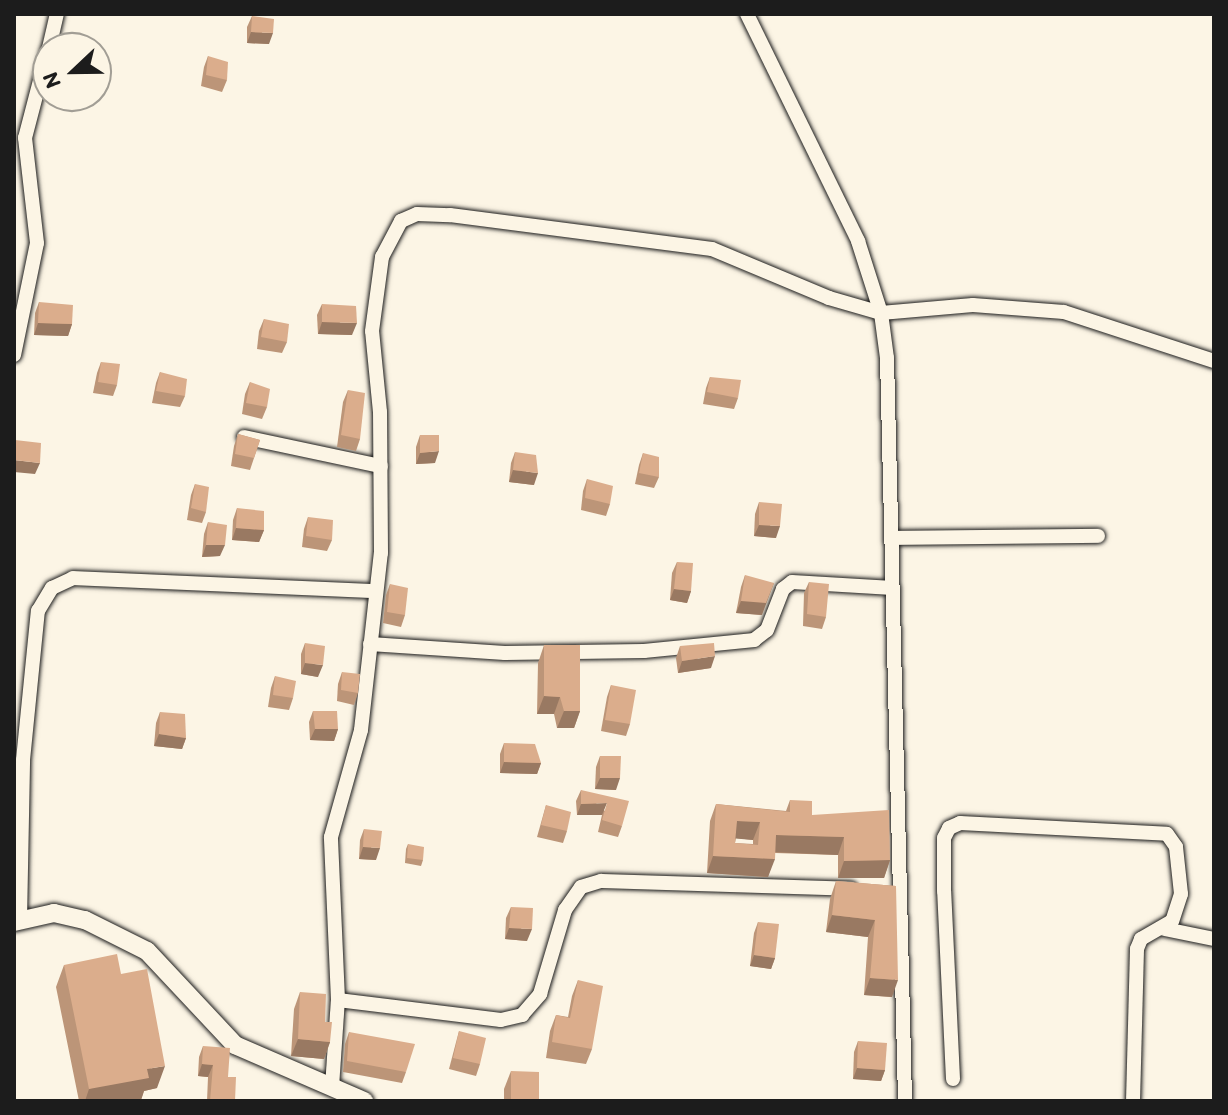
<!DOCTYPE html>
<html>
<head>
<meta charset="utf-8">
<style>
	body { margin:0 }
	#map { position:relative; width:1228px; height:1115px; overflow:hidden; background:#fcf5e5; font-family:Itim,sans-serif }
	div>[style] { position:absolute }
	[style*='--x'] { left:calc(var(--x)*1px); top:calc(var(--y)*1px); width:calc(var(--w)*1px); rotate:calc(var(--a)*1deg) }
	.roads { filter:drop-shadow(0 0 2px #1c1c1c) drop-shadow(0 0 2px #1c1c1c) }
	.minor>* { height:14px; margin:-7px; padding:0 7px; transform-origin:7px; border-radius:7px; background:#fcf5e5 }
	.tertiary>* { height:18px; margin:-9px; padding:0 9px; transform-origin:9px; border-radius:9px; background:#fcf5e5 }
	.wall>* { inset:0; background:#bc9578 }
	.shaded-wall>* { inset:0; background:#997962 }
	.building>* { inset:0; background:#dbad8c }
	span { translate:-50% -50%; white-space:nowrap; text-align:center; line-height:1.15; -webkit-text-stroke:6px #fcf5e5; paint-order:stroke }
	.frame { position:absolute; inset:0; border:16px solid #1c1c1c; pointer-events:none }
	.north { position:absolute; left:32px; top:32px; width:80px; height:80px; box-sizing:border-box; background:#fcf5e5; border:2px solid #a29e95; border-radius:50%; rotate:248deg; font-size:22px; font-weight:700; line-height:32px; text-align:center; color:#1c1c1c }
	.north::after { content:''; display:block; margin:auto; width:28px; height:36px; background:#1c1c1c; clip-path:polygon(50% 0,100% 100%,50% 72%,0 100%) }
</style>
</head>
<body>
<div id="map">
	<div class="roads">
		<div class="minor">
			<i style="--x:747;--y:14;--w:253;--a:63.9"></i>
			<i style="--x:858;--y:241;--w:76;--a:72.3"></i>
			<i style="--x:881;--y:313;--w:45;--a:82.4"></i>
			<i style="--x:887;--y:358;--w:743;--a:88.61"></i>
			<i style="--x:49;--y:48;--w:35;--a:-77"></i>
			<i style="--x:14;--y:355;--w:114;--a:-78.4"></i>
			<i style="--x:37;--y:243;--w:106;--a:-96.5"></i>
			<i style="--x:25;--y:138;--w:91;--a:-75.4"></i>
			<i style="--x:244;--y:437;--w:140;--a:12"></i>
			<i style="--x:892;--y:538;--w:206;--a:-0.6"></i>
			<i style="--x:370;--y:644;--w:135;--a:3.8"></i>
			<i style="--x:505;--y:653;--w:139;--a:-0.8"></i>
			<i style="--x:644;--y:651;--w:111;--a:-5.7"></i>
			<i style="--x:754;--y:640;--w:16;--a:-38"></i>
			<i style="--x:767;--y:630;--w:44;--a:-68.7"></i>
			<i style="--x:783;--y:589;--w:11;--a:-38"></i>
			<i style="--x:792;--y:582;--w:101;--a:3.4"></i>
			<i style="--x:20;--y:920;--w:160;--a:-88.9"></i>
			<i style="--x:23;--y:760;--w:150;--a:-84.3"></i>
			<i style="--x:38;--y:611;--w:27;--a:-59"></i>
			<i style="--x:52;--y:588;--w:23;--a:-25"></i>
			<i style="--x:73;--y:578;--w:303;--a:2.5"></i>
			<i style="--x:1165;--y:929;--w:50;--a:11.5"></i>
			<i style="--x:338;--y:1000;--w:164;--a:7"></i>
			<i style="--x:501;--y:1020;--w:22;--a:-13"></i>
			<i style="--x:522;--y:1015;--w:28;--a:-49"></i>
			<i style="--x:540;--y:994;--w:88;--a:-73.4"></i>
			<i style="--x:565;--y:910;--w:28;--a:-55"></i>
			<i style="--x:581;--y:887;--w:21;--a:-17"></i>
			<i style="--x:601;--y:881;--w:250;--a:1.8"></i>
			<i style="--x:953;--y:1079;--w:188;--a:-92.7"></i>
			<i style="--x:944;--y:891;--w:53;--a:-90"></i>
			<i style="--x:944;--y:838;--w:11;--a:-63"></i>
			<i style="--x:949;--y:828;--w:12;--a:-24"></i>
			<i style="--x:960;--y:823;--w:207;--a:3"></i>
			<i style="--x:1167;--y:834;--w:16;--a:55"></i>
			<i style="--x:1176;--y:847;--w:47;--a:83.9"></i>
			<i style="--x:1181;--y:894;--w:28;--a:108"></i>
			<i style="--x:1172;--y:921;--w:36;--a:150"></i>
			<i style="--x:1141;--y:939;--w:11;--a:112"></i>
			<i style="--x:1137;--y:949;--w:152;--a:91.5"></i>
			<i style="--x:332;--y:1087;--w:87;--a:-86.1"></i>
			<i style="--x:338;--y:1000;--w:163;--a:-92.5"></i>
			<i style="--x:331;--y:837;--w:111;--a:-74.3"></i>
			<i style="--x:361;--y:730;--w:178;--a:-83.6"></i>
			<i style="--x:381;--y:553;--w:141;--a:-90.4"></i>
			<i style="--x:380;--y:412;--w:81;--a:-95.6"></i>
			<i style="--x:372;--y:331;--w:75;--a:-82.3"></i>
			<i style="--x:382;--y:257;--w:41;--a:-62.2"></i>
			<i style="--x:401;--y:221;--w:17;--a:-24"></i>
			<i style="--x:417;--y:214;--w:33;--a:2"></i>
			<i style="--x:450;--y:215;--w:264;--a:7.4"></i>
			<i style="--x:712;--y:249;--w:127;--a:22.7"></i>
			<i style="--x:829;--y:298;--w:54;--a:16.1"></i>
			<i style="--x:881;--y:313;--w:92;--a:-5"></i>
			<i style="--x:973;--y:305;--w:91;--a:4.4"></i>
			<i style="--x:1064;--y:312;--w:158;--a:18.1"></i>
		</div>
		<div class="tertiary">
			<i style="--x:14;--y:922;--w:41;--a:-12.7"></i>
			<i style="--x:54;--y:913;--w:32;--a:13"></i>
			<i style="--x:85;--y:920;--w:69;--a:26.6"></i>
			<i style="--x:147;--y:951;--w:129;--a:46.9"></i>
			<i style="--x:235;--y:1045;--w:141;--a:23.5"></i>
		</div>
	</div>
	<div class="wall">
		<i style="clip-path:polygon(252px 16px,269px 44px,247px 43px,247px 27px)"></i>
		<i style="clip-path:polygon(208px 56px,227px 80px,222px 92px,201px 86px,204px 67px)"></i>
		<i style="clip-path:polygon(39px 302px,72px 324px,68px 336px,34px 335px,35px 313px)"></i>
		<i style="clip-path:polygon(322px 304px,352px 335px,318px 334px,317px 315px)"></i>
		<i style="clip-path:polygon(264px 319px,287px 342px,282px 353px,257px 349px,259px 331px)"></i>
		<i style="clip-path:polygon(101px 362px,117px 385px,113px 396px,93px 393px,97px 373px)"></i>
		<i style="clip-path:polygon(160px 372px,185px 396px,180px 407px,152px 403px,156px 383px)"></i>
		<i style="clip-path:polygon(710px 377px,738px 398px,734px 409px,703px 404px,706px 388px)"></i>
		<i style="clip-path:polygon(250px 382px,267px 407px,262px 419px,242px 414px,245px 394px)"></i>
		<i style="clip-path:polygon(348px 390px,360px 439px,356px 451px,337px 447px,343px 402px)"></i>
		<i style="clip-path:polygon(238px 434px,260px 440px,250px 470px,231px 466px,234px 446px)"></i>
		<i style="clip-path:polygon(420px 435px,435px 463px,416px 464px,416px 447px)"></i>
		<i style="clip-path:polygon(515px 452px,534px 485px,509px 482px,511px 463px)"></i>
		<i style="clip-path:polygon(643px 453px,659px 477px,654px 488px,635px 484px,639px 465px)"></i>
		<i style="clip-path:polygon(587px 479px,610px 504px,606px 516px,581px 510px,583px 491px)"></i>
		<i style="clip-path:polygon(195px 484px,206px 512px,202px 523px,187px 520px,191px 495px)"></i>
		<i style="clip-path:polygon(759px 502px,776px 538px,754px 536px,755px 514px)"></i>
		<i style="clip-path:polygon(237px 508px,264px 530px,259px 542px,232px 540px,233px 520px)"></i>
		<i style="clip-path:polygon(308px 517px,332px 540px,327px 551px,302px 547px,304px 529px)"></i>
		<i style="clip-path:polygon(208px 522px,220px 556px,202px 557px,204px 534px)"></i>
		<i style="clip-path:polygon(677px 562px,691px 591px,687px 603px,670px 600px,672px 573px)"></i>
		<i style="clip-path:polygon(745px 575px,762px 615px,736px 613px,741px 587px)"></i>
		<i style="clip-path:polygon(809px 582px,826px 617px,822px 629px,803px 626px,804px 593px)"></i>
		<i style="clip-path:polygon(390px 584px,405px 615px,401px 627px,383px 623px,386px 595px)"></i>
		<i style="clip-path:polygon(305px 643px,318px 677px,301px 674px,301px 654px)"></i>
		<i style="clip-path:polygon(544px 645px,580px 711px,574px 728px,557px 728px,554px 714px,537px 714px,538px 663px)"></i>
		<i style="clip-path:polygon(680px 646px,711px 668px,678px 673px,676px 658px)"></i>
		<i style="clip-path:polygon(342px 672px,358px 693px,354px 705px,337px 701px,338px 684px)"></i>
		<i style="clip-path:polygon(275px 676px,293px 698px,289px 710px,268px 707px,271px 688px)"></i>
		<i style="clip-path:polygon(611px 685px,630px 724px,626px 736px,601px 731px,607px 697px)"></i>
		<i style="clip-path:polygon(313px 711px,338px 729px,334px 741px,310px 740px,309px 722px)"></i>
		<i style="clip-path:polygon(160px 712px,186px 738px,182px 749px,154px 746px,156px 723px)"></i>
		<i style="clip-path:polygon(504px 743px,541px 763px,537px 774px,500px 773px,500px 754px)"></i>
		<i style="clip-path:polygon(600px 756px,616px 790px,595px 789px,596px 767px)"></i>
		<i style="clip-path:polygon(581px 790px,622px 826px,618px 837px,598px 832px,602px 815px,577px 815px,576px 801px)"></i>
		<i style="clip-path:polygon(evenodd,790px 800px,812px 815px,890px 860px,884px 878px,838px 878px,838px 855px,775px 853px,768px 877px,707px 873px,710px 821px,716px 804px,786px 811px,790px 800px,736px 838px,753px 840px,753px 844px,735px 843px,736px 838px)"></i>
		<i style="clip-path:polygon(546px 805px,567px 831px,563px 843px,537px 837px)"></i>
		<i style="clip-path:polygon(364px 829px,376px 860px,359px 859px,360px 840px)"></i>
		<i style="clip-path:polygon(408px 844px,423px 860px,421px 866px,405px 863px,406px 849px)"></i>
		<i style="clip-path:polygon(836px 881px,896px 886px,892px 997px,864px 995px,868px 937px,826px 932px,830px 899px)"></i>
		<i style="clip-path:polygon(511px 907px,527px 941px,505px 939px,506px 918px)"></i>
		<i style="clip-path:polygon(758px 922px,775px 958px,771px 969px,750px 966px,754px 933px)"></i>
		<i style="clip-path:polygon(64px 965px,121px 974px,157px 1088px,144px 1091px,141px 1100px,79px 1101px,56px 987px)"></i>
		<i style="clip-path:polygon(578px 980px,592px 1049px,586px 1064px,546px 1058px,550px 1031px,556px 1015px,568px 1017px,572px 996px)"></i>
		<i style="clip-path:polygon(300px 992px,325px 1022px,330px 1042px,324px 1059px,291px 1056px,294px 1009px)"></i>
		<i style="clip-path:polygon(459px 1031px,480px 1064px,476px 1076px,449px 1069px)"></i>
		<i style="clip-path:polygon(349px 1032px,406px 1072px,402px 1083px,343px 1072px,345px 1044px)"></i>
		<i style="clip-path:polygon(858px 1041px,885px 1070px,881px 1081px,853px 1079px,854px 1052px)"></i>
		<i style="clip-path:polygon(203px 1046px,228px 1077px,235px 1101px,207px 1101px,208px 1077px,198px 1076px,199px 1057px)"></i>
		<i style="clip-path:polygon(511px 1071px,539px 1101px,504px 1101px,504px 1089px)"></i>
	</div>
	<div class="shaded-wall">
		<i style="clip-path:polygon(251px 32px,273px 33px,269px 44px,247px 43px)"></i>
		<i style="clip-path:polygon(322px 322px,357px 323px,352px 335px,318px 334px)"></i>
		<i style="clip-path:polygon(38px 323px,72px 324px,68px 336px,34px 335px)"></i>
		<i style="clip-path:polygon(439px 451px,435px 463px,416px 464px,420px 453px)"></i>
		<i style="clip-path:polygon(14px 460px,40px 463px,35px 474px,14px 472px)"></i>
		<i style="clip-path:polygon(513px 470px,538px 473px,534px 485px,509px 482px)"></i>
		<i style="clip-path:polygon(759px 525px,780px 526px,776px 538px,754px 536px)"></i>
		<i style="clip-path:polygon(236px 528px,264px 530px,259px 542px,232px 540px)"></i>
		<i style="clip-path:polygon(206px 545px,225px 545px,220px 556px,202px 557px)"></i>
		<i style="clip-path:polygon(774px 583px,762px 615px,736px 613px,741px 601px)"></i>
		<i style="clip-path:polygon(674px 589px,691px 591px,687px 603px,670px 600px)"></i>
		<i style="clip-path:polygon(715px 656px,711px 668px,678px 673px,682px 661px)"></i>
		<i style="clip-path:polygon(305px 663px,323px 665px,318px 677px,301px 674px)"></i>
		<i style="clip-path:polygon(544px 696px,560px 697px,554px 714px,537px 714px)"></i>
		<i style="clip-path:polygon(564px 711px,580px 711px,574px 728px,557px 728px)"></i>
		<i style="clip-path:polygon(315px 729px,338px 729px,334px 741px,310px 740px)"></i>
		<i style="clip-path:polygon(159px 734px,186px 738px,182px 749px,154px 746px)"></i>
		<i style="clip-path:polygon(504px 762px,541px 763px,537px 774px,500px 773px)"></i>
		<i style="clip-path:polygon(600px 778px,620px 778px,616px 790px,595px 789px)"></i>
		<i style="clip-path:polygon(607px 803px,602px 815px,577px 815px,581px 804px)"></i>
		<i style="clip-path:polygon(737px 821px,760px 822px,753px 840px,730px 838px)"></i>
		<i style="clip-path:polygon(776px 835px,844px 837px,838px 855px,770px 852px)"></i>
		<i style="clip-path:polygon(363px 847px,380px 848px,376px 860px,359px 859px)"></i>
		<i style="clip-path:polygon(713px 856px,775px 859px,768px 877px,707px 873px)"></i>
		<i style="clip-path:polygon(890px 860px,884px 878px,838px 878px,844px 861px)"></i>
		<i style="clip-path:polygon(832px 915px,875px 920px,868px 937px,826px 932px)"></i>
		<i style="clip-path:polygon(509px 928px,532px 929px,527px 941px,505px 939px)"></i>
		<i style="clip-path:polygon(754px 955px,775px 958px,771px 969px,750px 966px)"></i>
		<i style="clip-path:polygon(870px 978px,898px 980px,892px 997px,864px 995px)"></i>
		<i style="clip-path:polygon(298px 1039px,330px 1042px,324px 1059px,291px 1056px)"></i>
		<i style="clip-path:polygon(202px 1064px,213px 1065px,208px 1077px,198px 1076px)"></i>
		<i style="clip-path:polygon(165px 1066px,157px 1088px,144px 1091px,141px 1100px,85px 1101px,89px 1089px,147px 1069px)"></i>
		<i style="clip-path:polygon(857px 1068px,885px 1070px,881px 1081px,853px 1079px)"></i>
	</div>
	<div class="building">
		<i style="clip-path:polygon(252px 16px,274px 19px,273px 33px,251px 32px)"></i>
		<i style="clip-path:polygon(208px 56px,228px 62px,227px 80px,206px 75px)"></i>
		<i style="clip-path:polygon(39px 302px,73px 305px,72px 324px,38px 323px)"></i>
		<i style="clip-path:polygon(322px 304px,356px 306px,357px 323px,322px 322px)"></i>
		<i style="clip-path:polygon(264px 319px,289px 324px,287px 342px,261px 337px)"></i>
		<i style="clip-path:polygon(101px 362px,120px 364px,117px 385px,98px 382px)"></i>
		<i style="clip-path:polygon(160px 372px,187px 379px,185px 396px,156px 391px)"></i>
		<i style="clip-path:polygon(710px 377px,741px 380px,738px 398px,707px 392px)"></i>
		<i style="clip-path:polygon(250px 382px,270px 389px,267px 407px,246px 403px)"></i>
		<i style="clip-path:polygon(348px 390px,365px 393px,360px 439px,341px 435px)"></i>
		<i style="clip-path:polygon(238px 434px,260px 440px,254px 458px,235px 454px)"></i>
		<i style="clip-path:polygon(420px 435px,439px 435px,439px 451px,420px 453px)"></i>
		<i style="clip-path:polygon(15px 440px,41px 443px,40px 463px,14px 460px)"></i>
		<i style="clip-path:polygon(515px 452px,536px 455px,538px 473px,513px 470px)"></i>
		<i style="clip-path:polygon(643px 453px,659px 457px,659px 477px,639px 473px)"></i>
		<i style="clip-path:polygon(587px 479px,613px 486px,610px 504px,585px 498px)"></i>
		<i style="clip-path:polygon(195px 484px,209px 487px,206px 512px,191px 508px)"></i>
		<i style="clip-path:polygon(759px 502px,782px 504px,780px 526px,759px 525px)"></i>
		<i style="clip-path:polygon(237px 508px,264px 511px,264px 530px,236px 528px)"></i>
		<i style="clip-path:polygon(308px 517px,333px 520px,332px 540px,306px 536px)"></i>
		<i style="clip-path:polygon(208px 522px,227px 525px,225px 545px,206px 545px)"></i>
		<i style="clip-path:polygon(677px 562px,693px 563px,691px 591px,674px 589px)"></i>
		<i style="clip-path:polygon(745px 575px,774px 583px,766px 603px,741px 601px)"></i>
		<i style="clip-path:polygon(809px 582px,829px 584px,826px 617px,807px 614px)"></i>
		<i style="clip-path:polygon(390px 584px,408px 588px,405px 615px,387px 612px)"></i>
		<i style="clip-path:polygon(305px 643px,325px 646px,323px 665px,305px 663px)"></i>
		<i style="clip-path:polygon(714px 643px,715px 656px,682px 661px,680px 646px)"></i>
		<i style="clip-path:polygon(544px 645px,580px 645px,580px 711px,564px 711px,560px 697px,544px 696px)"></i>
		<i style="clip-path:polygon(342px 672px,360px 674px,358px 693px,341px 690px)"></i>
		<i style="clip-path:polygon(275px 676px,296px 681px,293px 698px,273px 695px)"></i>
		<i style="clip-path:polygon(611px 685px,636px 690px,630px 724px,605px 720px)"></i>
		<i style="clip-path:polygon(313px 711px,337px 711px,338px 729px,315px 729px)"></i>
		<i style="clip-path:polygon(160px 712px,185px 714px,186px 738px,159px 734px)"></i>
		<i style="clip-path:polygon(504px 743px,535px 744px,541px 763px,504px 762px)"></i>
		<i style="clip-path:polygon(600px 756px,621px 756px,620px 778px,600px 778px)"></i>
		<i style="clip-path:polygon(581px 790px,629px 801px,622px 826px,602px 820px,607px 803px,581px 804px)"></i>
		<i style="clip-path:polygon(evenodd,790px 800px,812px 801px,812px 815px,889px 810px,890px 860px,844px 861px,844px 837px,776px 835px,775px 859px,713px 856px,716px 804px,790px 812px,790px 800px,737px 821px,760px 822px,758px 845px,735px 843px,737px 821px)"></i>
		<i style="clip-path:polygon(546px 805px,571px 812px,567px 831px,541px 825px)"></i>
		<i style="clip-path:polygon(364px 829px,382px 831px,380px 848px,363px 847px)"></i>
		<i style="clip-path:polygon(408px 844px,424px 847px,423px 860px,407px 858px)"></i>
		<i style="clip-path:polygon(836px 881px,896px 886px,898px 980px,870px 978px,875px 920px,832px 915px)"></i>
		<i style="clip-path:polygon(511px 907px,533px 908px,532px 929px,509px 928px)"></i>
		<i style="clip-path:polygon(758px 922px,779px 924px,775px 958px,754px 955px)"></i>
		<i style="clip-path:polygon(117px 954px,121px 974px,147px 969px,165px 1066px,147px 1069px,149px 1078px,89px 1089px,64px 965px)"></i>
		<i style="clip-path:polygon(578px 980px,603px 986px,592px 1049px,552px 1042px,556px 1015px,570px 1018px)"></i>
		<i style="clip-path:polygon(300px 992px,326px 994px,325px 1022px,332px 1022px,330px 1042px,298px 1039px)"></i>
		<i style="clip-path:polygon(459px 1031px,486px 1038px,480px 1064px,453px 1058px)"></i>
		<i style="clip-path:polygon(349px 1032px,415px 1044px,406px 1072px,347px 1061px)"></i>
		<i style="clip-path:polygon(858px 1041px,887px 1043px,885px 1070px,857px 1068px)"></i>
		<i style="clip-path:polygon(203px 1046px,230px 1048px,228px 1077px,236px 1077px,235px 1101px,210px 1101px,213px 1065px,202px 1064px)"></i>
		<i style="clip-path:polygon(511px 1071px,539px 1072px,539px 1101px,511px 1101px)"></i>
	</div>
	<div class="frame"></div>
	<div class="north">N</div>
</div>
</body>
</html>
